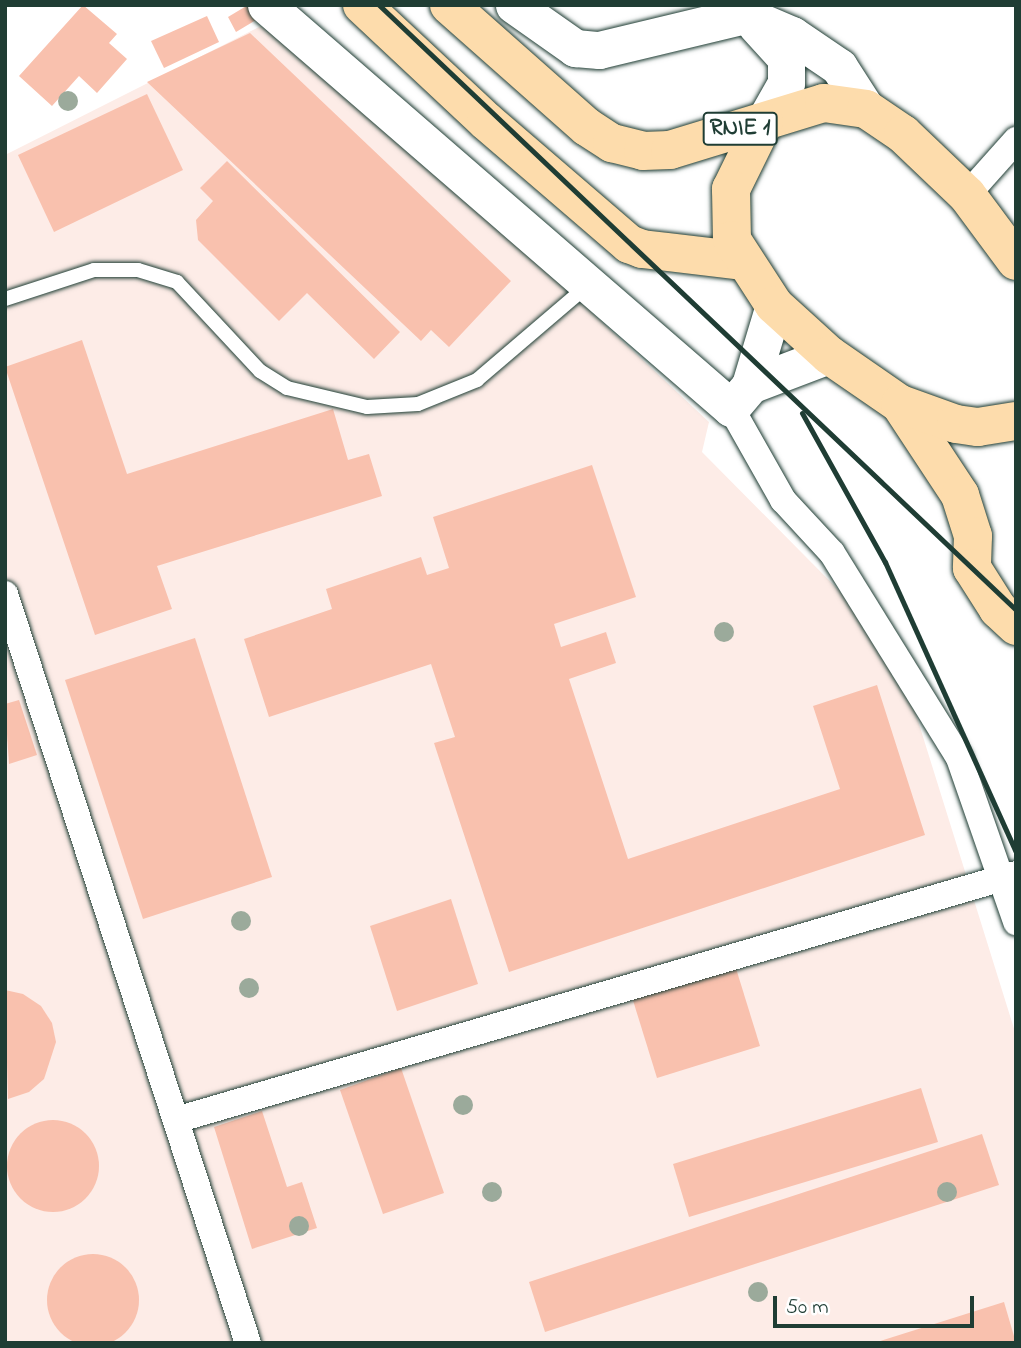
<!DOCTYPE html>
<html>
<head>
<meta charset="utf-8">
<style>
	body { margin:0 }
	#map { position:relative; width:1021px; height:1348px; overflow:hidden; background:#fff; font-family:"Indie Flower",sans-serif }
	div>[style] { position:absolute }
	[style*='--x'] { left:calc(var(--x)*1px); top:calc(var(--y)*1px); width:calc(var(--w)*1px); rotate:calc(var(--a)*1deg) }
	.built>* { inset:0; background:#fdece7 }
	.building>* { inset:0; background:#f9c1ae }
	.round { border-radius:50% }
	.roads { filter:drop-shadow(0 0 2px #1f3d34) drop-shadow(0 0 2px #1f3d34) }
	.lane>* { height:14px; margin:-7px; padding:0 7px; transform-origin:7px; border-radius:7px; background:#fff }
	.street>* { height:26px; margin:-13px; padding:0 13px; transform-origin:13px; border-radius:13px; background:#fff }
	.secondary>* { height:37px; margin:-18.5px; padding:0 18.5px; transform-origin:18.5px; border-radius:18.5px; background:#fff }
	.highway>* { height:38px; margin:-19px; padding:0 19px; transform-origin:19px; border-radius:19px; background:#fddcac }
	.rail>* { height:5px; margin:-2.5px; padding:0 2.5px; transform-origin:2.5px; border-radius:2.5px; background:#1f3d34 }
	.trees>* { width:20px; height:20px; margin:-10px; border-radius:50%; background:#9baa9b }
	span { translate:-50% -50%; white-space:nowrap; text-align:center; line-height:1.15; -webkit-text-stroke:7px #fff; paint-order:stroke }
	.shield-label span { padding:2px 5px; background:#fff; border:2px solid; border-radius:5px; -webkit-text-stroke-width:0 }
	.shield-label { font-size:23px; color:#1f3d34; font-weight:700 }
	.frame { position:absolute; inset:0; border:7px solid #1f3d34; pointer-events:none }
	.scale { position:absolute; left:773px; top:1296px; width:201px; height:32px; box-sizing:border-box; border:4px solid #1f3d34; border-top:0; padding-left:9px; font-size:21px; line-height:24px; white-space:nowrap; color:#1f3d34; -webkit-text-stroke:5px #fff; paint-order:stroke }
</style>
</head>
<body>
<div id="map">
	<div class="built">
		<i style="clip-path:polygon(277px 18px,709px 422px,702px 452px,895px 647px,1016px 1035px,1016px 1343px,5px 1343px,5px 155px)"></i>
	</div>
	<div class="building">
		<i style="clip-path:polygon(83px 5px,117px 34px,109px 43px,127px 59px,97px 93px,79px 76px,52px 106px,19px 76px)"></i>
		<i style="clip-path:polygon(248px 5px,256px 20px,236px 32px,228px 17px)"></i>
		<i style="clip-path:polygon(207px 16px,219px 42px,164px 68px,151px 41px)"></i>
		<i style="clip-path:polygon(250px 33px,511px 281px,449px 347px,431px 330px,421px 341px,147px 82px)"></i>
		<i style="clip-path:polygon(147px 94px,183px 170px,54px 232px,18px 155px)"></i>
		<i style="clip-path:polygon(227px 161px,400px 332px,374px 359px,307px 293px,279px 321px,198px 240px,196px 220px,213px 201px,200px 188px)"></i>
		<i style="clip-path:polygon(82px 340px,127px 474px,333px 409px,348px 460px,369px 454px,382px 496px,157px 566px,172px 609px,95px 635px,5px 367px)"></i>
		<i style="clip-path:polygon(592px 465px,636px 597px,554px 624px,561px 647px,606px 632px,616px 663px,569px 679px,628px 859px,840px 789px,813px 706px,877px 685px,925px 835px,509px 972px,434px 743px,455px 737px,431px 664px,269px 717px,244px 639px,332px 609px,326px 589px,421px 557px,427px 575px,449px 568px,433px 517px)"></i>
		<i style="clip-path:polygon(195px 638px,272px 877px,143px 919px,65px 680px)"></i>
		<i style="clip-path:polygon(19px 700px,37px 755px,9px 764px,5px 704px)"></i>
		<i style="clip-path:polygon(451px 899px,478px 984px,397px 1011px,370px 926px)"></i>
		<i style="clip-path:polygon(730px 949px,760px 1046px,657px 1078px,627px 981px)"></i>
		<i style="clip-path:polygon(5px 990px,23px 994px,41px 1006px,52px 1023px,56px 1042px,44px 1079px,29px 1092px,8px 1099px)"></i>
		<i style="clip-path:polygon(401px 1068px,444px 1193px,383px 1214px,340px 1090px)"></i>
		<i style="clip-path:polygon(921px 1088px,938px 1142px,689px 1217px,673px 1164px)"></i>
		<i style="clip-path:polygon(262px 1111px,287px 1187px,302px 1182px,317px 1228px,252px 1249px,214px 1127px)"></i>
		<i class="round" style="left:7px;top:1120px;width:92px;height:92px"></i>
		<i style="clip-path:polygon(982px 1134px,999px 1185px,545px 1332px,529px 1282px)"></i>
		<i class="round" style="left:47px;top:1254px;width:92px;height:92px"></i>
		<i style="clip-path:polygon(1004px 1302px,1016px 1343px,877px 1343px,877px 1342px)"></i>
	</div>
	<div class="roads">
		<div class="lane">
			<i style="--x:5;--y:299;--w:94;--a:-18"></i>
			<i style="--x:94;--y:270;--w:44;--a:0"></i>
			<i style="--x:138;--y:270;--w:41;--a:17.1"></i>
			<i style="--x:177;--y:282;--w:122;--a:47"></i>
			<i style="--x:260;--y:371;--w:32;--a:32"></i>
			<i style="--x:287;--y:388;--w:82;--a:13.4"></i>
			<i style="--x:367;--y:407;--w:51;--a:-3.4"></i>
			<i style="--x:418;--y:404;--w:64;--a:-22.1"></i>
			<i style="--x:477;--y:380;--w:145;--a:-40.5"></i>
		</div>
		<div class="street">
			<i style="--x:967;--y:195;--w:74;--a:-48.3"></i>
			<i style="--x:731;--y:408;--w:106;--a:60.5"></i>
			<i style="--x:783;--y:500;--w:72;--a:47.2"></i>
			<i style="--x:832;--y:553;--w:241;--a:58.2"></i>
			<i style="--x:959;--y:758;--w:174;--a:70.8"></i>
			<i style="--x:5;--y:594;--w:787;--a:72.03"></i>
			<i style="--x:176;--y:1120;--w:875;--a:-16.32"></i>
		</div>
		<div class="secondary">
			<i style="--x:266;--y:5;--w:615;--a:40.91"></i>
			<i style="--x:731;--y:408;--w:30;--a:-50"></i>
			<i style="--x:750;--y:385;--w:84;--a:-73.3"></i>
			<i style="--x:514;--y:5;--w:75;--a:35.2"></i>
			<i style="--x:575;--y:48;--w:24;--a:5"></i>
			<i style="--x:599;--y:50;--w:150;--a:-13.5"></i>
			<i style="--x:745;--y:15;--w:51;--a:23.1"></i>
			<i style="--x:792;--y:35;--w:57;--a:34.2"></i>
			<i style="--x:839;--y:67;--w:50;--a:57.3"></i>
			<i style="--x:756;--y:25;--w:45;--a:47.7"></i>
			<i style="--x:786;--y:58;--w:25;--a:90"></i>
			<i style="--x:786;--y:83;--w:45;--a:119.4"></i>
			<i style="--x:750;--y:385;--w:85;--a:-20.8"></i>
		</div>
		<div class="highway">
			<i style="--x:362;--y:5;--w:170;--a:43.1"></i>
			<i style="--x:486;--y:121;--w:189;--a:40.7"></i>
			<i style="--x:629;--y:244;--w:14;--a:21"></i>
			<i style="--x:642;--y:249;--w:103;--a:6.7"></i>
			<i style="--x:449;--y:5;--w:184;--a:41.5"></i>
			<i style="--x:587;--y:127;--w:30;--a:33"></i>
			<i style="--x:612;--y:143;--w:32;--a:14"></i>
			<i style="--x:643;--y:151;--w:27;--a:-2"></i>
			<i style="--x:670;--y:150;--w:161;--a:-17"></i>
			<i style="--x:824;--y:103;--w:42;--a:8.1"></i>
			<i style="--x:866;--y:109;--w:45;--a:34"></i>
			<i style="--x:903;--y:134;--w:88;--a:43.6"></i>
			<i style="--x:967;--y:195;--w:82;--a:53.4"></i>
			<i style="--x:764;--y:122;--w:75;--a:116.2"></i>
			<i style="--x:731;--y:189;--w:51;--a:88.9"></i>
			<i style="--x:732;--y:240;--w:77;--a:57.1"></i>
			<i style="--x:774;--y:305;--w:74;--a:42.3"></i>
			<i style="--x:829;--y:355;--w:86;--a:34.6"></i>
			<i style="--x:900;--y:404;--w:109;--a:56.6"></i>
			<i style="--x:960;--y:495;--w:43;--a:72.4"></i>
			<i style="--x:973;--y:536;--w:32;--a:92"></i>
			<i style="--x:972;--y:568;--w:49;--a:57.6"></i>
			<i style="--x:998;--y:609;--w:25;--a:43"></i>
			<i style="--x:900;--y:404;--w:59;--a:19.7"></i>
			<i style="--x:956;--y:424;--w:22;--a:8"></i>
			<i style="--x:978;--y:427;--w:38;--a:-9"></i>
		</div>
	</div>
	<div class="rail">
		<i style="--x:379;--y:5;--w:879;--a:43.52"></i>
		<i style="--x:802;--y:413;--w:171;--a:60.9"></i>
		<i style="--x:885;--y:562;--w:318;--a:65.7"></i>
	</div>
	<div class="trees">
		<i style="left:68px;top:101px"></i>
		<i style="left:724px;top:632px"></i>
		<i style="left:241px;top:921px"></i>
		<i style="left:249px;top:988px"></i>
		<i style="left:463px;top:1105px"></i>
		<i style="left:492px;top:1192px"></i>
		<i style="left:947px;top:1192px"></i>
		<i style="left:299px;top:1226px"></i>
		<i style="left:758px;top:1292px"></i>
	</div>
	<div class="shield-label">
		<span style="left:740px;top:129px">RNIE 1</span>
	</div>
	<div class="frame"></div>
	<div class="scale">50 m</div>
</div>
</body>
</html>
